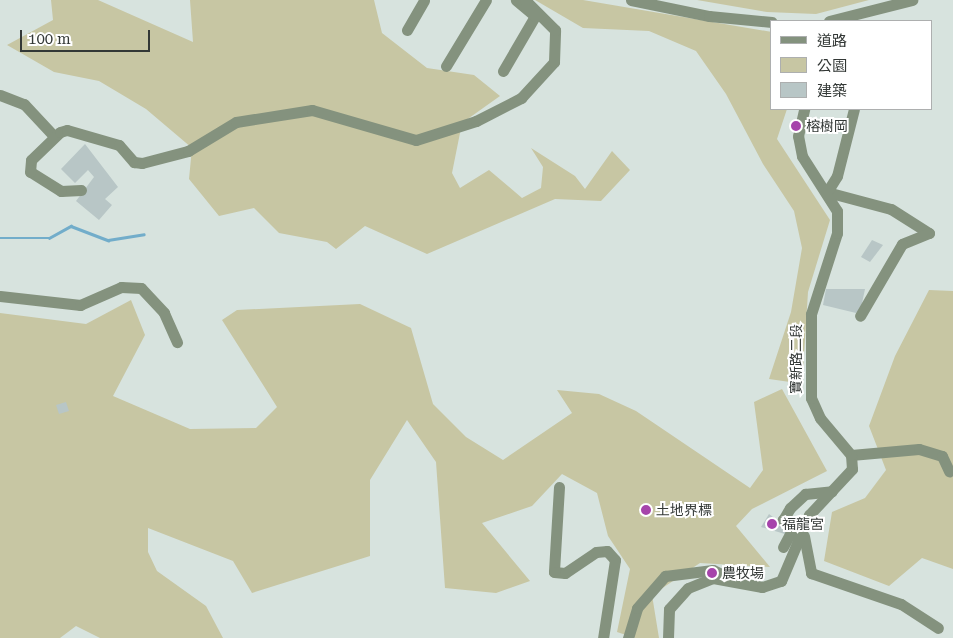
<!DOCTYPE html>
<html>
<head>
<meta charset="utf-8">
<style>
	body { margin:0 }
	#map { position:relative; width:953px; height:638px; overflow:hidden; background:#d7e3de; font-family:"Roboto Serif","Noto Sans TC",serif }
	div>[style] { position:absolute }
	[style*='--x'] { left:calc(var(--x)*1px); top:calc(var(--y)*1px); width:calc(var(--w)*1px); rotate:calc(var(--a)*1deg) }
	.green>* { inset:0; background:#c7c6a3 }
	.stream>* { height:2.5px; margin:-1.25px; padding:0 1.25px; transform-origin:1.25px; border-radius:1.25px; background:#72adca }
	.building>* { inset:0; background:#b8c6c6 }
	.minor>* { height:11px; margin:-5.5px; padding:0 5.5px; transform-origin:5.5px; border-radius:5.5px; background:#84927e }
	.dots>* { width:14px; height:14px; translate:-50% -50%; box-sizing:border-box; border:2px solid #fff; border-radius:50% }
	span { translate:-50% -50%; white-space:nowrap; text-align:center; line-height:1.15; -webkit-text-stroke:4px #fff; paint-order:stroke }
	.poi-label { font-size:14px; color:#333836 }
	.left { translate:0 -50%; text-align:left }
	.street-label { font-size:14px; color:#333836 }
	.legend { position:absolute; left:770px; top:20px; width:162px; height:90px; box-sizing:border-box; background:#fff; border:1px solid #adafaf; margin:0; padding:6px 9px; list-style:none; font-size:15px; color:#333836 }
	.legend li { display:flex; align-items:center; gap:10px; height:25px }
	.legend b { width:25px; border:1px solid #adafaf }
	.scale { position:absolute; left:20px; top:30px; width:130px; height:22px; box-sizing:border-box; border:2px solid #333836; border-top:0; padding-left:6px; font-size:15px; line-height:18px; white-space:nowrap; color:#333836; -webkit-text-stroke:4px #fff; paint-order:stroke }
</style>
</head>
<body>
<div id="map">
	<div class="green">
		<i style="clip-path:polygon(51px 0,98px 0,193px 42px,190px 0,374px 0,382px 33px,427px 68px,474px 75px,500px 96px,462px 123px,452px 173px,460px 188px,489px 170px,522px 198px,541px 188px,543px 167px,531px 148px,575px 176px,585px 189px,612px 151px,630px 170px,601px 201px,555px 199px,427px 254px,365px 226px,336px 249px,327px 242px,279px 233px,254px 208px,219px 216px,189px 179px,192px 148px,146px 109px,99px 81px,54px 72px,7px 45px,53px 20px)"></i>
		<i style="clip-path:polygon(535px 0,583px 0,772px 32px,772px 109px,787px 109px,777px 139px,830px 220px,808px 292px,803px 371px,797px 383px,769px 379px,791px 312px,802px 248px,794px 211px,763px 164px,726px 94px,696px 51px,649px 31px,583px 28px)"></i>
		<i style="clip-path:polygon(697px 0,869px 0,816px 14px,767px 12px)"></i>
		<i style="clip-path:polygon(929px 290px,953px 291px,953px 569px,922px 558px,889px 586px,824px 561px,832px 512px,865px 498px,886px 470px,869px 426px,895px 356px)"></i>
		<i style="clip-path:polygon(131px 300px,145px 335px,113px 396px,190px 429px,256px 428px,277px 407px,222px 320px,237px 310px,360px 304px,411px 328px,433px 404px,466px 437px,503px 460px,572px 413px,557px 390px,599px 394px,636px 411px,750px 488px,763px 470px,754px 402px,782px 389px,827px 471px,752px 509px,736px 526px,770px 567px,700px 563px,652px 595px,659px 638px,635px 638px,617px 632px,630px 569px,608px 536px,597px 493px,562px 474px,532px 506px,482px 523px,530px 581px,496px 593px,445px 588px,436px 462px,407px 420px,370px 480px,370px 556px,252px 593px,233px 561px,148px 528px,148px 552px,157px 571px,206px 606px,223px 638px,100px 638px,76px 626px,60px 638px,0 638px,0 313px,86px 324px)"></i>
	</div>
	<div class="stream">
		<i style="--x:0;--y:238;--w:49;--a:0"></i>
		<i style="--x:49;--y:238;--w:25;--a:-29"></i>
		<i style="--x:71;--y:226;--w:40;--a:21"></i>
		<i style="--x:108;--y:240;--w:36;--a:-9"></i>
	</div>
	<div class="building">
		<i style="clip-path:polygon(85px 144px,118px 187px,105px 199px,112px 205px,99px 220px,76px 201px,94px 177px,88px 170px,75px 183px,61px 169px)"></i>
		<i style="clip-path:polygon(872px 240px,883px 245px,870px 262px,861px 257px)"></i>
		<i style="clip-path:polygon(826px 289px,865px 289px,861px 308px,856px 313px,823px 305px)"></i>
		<i style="clip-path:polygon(66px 402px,69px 411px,59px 414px,56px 405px)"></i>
		<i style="clip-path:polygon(769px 514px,789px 529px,785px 534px,761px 527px)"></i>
	</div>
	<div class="minor">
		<i style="--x:631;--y:0;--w:80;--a:11.6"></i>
		<i style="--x:709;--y:16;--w:63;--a:5.4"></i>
		<i style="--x:829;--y:21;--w:86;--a:-14.2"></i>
		<i style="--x:407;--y:30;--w:34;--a:-60"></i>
		<i style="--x:446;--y:66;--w:77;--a:-58.8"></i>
		<i style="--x:503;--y:71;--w:64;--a:-59.8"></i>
		<i style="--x:535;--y:16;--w:25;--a:-140"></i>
		<i style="--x:0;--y:95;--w:26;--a:21"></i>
		<i style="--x:24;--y:104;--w:42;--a:46.9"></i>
		<i style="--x:81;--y:190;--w:20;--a:177"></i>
		<i style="--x:61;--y:191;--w:36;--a:-148"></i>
		<i style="--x:30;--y:172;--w:12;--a:-85"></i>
		<i style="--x:31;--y:160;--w:40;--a:-44"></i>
		<i style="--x:60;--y:132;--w:7;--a:-16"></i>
		<i style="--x:67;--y:130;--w:54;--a:16.1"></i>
		<i style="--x:119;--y:145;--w:23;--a:49"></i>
		<i style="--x:134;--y:162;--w:8;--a:7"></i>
		<i style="--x:142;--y:163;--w:48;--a:-14.6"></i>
		<i style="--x:188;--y:151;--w:56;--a:-31.1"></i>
		<i style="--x:236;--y:122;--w:77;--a:-9"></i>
		<i style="--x:312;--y:110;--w:108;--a:16.1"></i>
		<i style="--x:416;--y:140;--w:63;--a:-17.6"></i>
		<i style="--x:476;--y:121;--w:51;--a:-27.1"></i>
		<i style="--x:521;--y:98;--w:49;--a:-47.5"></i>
		<i style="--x:554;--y:62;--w:32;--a:-88"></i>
		<i style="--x:555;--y:30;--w:42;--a:-135"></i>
		<i style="--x:827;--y:192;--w:66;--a:14.9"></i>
		<i style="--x:891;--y:209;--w:45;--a:32.3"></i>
		<i style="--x:929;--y:233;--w:29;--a:158"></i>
		<i style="--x:902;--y:244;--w:83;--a:120.3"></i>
		<i style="--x:827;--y:192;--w:19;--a:-58"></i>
		<i style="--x:837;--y:176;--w:69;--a:-75.8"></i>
		<i style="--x:0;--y:296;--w:81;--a:6.4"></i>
		<i style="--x:80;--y:305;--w:45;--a:-23.7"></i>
		<i style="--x:121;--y:287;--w:20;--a:3"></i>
		<i style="--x:141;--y:288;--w:34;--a:47"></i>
		<i style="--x:164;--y:313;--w:32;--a:66"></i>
		<i style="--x:851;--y:455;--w:68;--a:-5"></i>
		<i style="--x:919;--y:449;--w:24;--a:17"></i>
		<i style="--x:942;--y:456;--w:17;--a:65"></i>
		<i style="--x:559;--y:487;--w:85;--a:93.4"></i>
		<i style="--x:554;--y:572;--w:11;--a:5"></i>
		<i style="--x:565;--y:573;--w:37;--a:-34"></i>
		<i style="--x:596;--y:552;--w:11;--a:-5"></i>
		<i style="--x:607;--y:551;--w:12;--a:48"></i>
		<i style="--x:615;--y:560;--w:79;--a:98.7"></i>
		<i style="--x:804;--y:536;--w:38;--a:79"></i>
		<i style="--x:811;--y:573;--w:95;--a:19"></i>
		<i style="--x:901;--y:604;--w:44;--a:33"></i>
		<i style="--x:783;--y:547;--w:24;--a:-62"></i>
		<i style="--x:794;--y:526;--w:13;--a:-151"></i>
		<i style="--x:783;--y:520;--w:14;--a:-60"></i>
		<i style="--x:790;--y:508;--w:21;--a:-43"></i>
		<i style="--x:805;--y:494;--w:27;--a:-6"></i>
		<i style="--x:628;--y:638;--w:31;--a:-73"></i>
		<i style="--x:637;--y:608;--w:43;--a:-48.8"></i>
		<i style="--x:665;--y:576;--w:48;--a:-7.1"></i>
		<i style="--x:713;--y:570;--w:16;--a:27"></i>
		<i style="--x:668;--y:638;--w:29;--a:-88"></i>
		<i style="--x:669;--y:609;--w:28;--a:-48"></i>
		<i style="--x:688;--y:588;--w:27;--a:-22"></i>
		<i style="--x:713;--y:578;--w:50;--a:10.4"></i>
		<i style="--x:762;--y:587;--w:20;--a:-18"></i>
		<i style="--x:781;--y:581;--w:72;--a:-67"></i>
		<i style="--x:809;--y:515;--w:63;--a:-46.9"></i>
		<i style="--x:852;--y:469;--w:14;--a:-94"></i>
		<i style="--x:851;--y:455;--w:48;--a:-130"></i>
		<i style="--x:820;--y:418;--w:22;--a:-114"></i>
		<i style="--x:811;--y:398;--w:84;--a:-90"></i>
		<i style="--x:811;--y:314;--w:85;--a:-72.2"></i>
		<i style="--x:837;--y:233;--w:22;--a:-90"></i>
		<i style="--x:837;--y:211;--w:65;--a:-122.5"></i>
		<i style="--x:802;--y:156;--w:20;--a:-101"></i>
		<i style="--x:798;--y:136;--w:28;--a:-77"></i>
	</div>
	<div class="dots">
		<i style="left:796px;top:126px;background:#a644ab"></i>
		<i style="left:646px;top:510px;background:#a644ab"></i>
		<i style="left:772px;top:524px;background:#a644ab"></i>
		<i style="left:712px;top:573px;background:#a644ab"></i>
	</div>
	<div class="poi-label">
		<span class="left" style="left:806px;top:126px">榕樹岡</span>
		<span class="left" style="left:656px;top:510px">土地界標</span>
		<span class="left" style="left:782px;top:524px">福龍宮</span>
		<span class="left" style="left:722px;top:573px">農牧場</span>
	</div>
	<div class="street-label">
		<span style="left:796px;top:359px;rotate:-90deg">寶新路二段</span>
	</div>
	<ul class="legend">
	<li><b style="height:6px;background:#84927e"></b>道路</li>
	<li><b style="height:14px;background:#c7c6a3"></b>公園</li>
	<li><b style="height:14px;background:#b8c6c6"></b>建築</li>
	</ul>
	<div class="scale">100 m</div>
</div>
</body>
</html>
